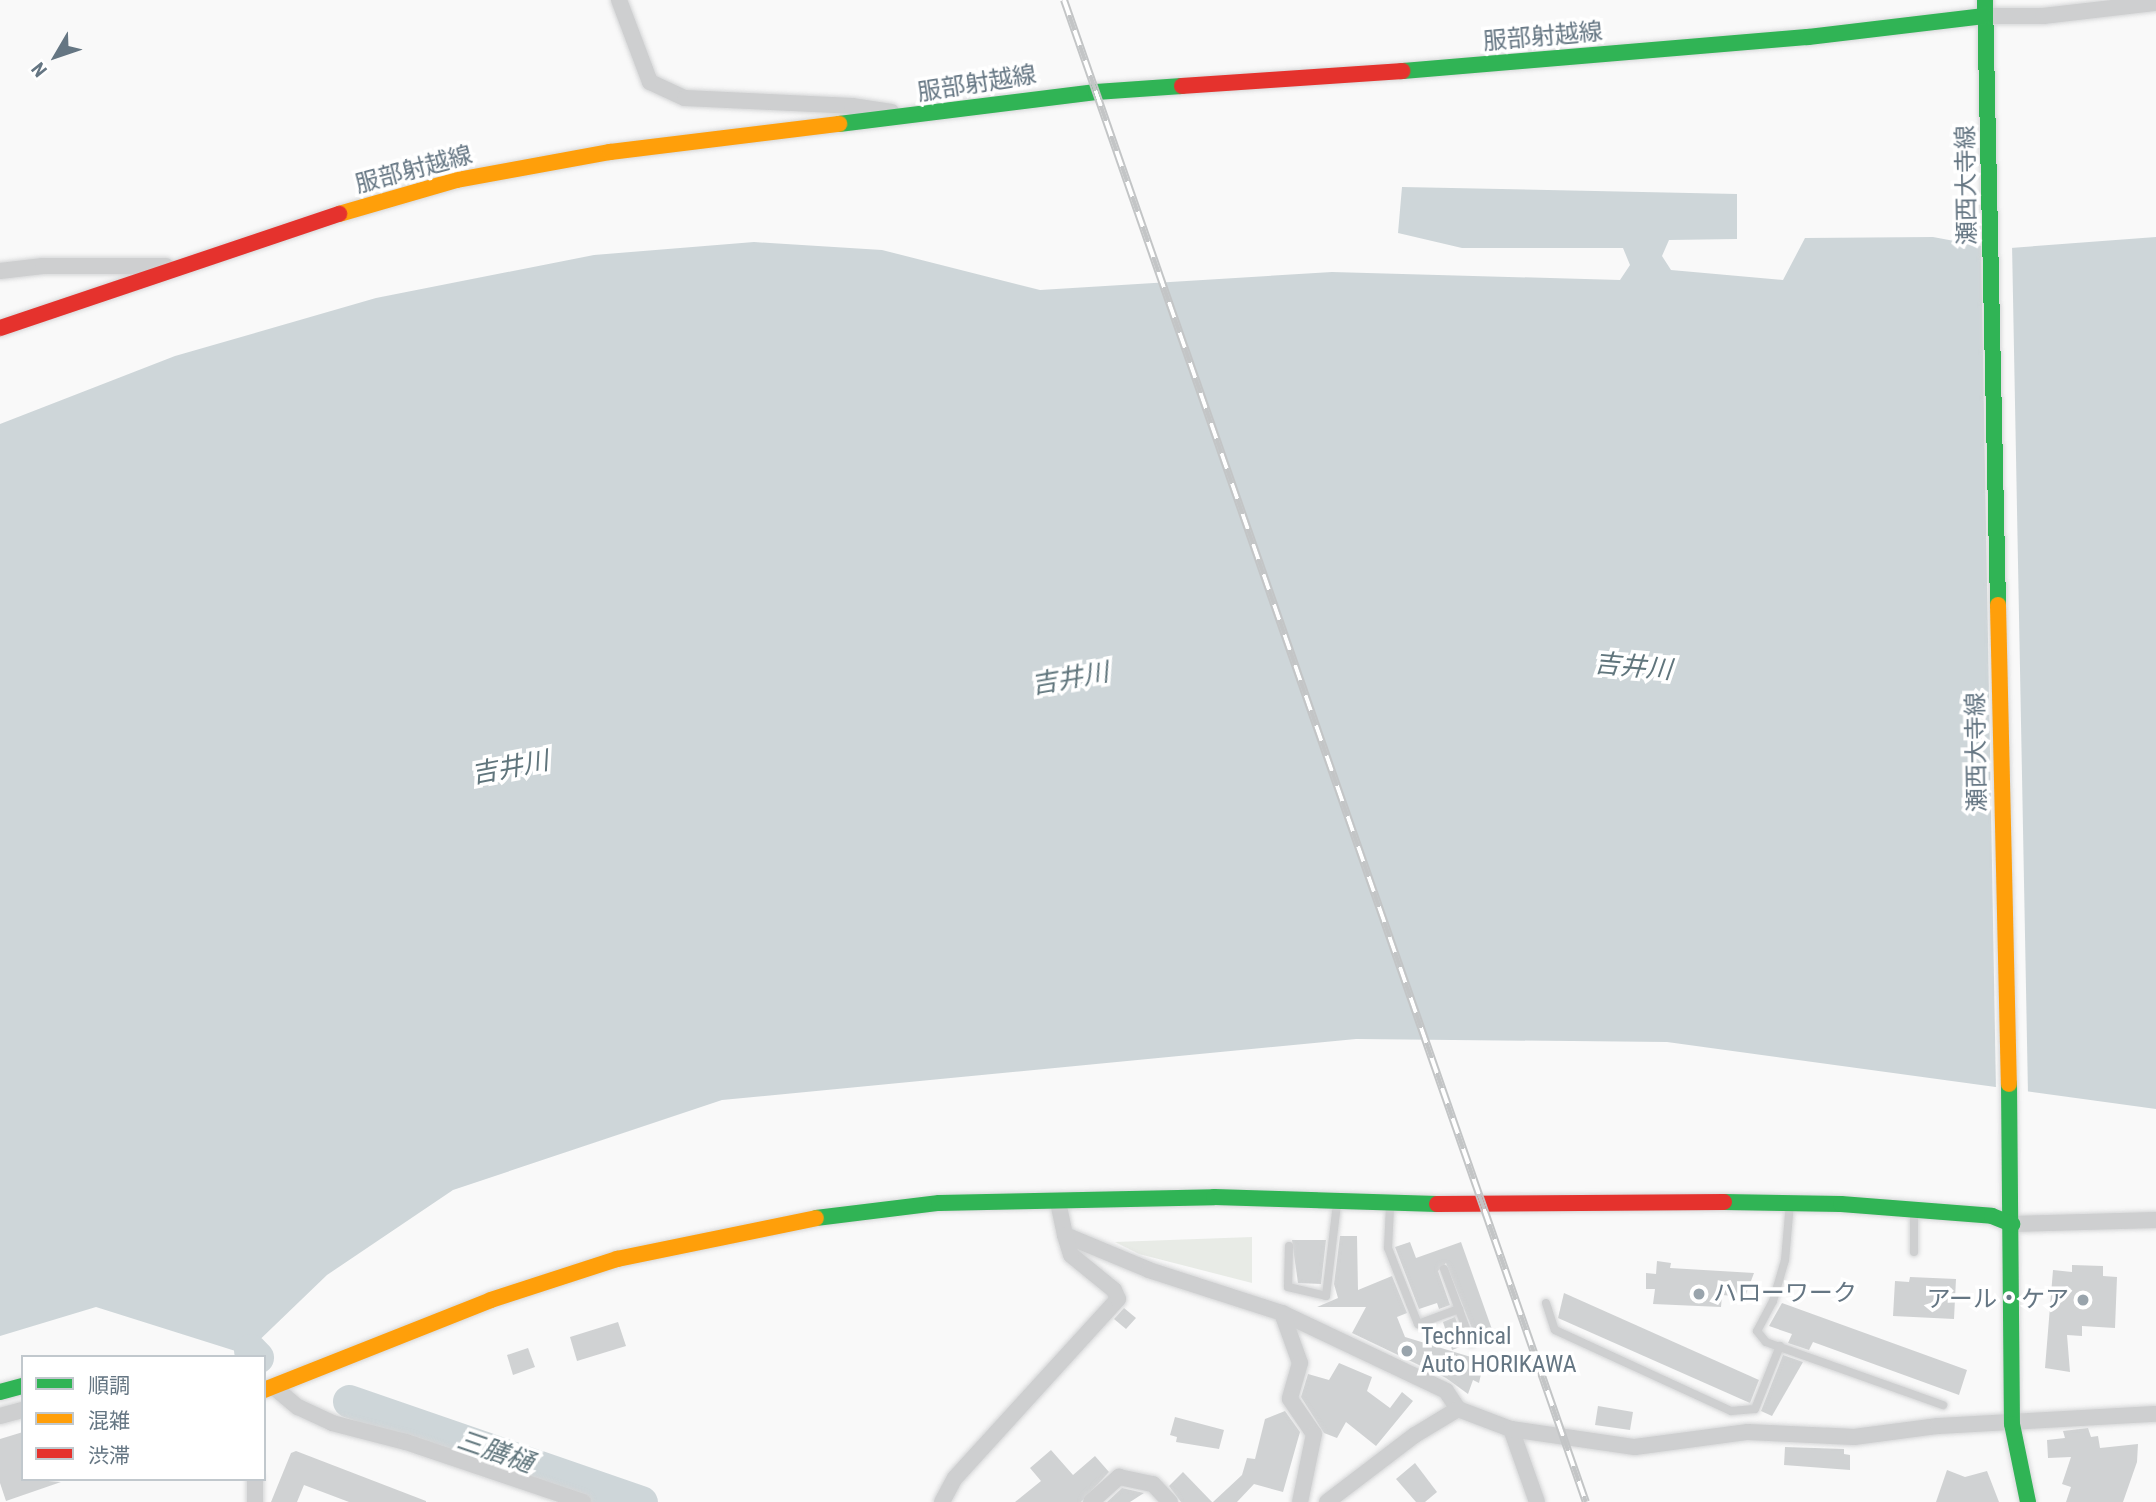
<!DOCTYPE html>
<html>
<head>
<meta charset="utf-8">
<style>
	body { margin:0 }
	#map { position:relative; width:2156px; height:1502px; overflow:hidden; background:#f9f9f9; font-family:"Roboto Condensed","Noto Sans JP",sans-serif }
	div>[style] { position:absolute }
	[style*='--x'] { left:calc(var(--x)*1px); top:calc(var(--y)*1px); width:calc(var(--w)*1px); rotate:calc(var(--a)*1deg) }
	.green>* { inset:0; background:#e8ebe6 }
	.water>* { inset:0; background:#ced6d9 }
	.pier>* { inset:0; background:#f9f9f9 }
	.river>* { height:33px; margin:-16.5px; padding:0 16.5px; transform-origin:16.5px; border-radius:16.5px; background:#ced6d9 }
	.building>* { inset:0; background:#d0d2d3 }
	.roads { filter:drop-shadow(0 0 2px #d5d6d7) drop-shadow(0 0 2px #d5d6d7) }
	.lane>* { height:8px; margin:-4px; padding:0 4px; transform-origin:4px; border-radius:4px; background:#cecfd0 }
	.street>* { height:16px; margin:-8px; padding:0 8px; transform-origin:8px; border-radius:8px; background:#cecfd0 }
	.fast>* { height:16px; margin:-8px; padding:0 8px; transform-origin:8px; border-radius:8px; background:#30b455 }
	.slow>* { height:16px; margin:-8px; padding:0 8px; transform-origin:8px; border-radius:8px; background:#ff9f0a }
	.jam>* { height:16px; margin:-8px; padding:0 8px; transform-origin:8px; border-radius:8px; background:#e5322d }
	.rail>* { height:8px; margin-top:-4px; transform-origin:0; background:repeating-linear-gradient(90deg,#fff 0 16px,#c3c5c6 0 32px); box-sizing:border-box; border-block:2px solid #c3c5c6 }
	.dots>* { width:19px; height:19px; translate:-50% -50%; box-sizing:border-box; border:4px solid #fff; border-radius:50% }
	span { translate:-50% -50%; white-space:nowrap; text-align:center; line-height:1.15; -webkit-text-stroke:7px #fff; paint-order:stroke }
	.street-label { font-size:24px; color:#657683 }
	.poi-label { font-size:24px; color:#657683 }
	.left { translate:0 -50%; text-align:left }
	.right { translate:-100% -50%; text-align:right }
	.water-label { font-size:26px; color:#60757c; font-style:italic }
	.legend { position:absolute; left:21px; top:1355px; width:245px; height:126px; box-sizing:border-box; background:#fff; border:2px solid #c1c8cd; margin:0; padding:9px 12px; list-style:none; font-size:21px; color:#657683 }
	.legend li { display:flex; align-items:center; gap:14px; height:35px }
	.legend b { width:35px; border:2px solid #c1c8cd }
	.north { position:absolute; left:21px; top:21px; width:70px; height:70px; -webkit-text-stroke:5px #fff; paint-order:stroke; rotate:231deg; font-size:19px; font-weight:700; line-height:28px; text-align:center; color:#657683 }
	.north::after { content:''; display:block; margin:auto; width:24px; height:32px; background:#657683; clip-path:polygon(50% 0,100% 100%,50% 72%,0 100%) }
</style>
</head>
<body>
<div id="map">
	<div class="green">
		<i style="clip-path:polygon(1252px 1237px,1252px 1283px,1139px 1254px,1115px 1242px)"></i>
	</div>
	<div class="water">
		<i style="clip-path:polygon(1402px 187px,1737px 194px,1737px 239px,1669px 240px,1662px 256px,1671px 270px,1783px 280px,1805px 238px,1933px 237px,1997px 249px,2156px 237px,2156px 1109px,1667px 1042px,1356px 1039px,722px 1100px,453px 1190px,327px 1275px,245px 1354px,96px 1307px,0 1336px,0 424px,175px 356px,376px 298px,594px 255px,754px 242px,882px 250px,1040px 290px,1332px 272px,1620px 280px,1630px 265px,1623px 248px,1462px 248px,1398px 233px)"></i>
	</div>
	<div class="pier">
		<i style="clip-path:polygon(1981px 243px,2012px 244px,2028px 1095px,1996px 1091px)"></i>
	</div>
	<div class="river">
		<i style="--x:250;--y:1350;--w:10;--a:45"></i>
		<i style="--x:349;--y:1401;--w:309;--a:19.1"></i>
	</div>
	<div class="building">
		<i style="clip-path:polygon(1340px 1236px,1357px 1236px,1358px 1290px,1392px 1276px,1407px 1313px,1397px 1317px,1405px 1337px,1484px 1361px,1479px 1383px,1473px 1380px,1468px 1394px,1446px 1378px,1352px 1333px,1366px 1307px,1317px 1307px,1338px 1298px,1334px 1284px)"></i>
		<i style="clip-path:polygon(1292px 1240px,1326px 1240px,1321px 1284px,1298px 1283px)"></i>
		<i style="clip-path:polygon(1410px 1242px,1416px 1258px,1461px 1242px,1494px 1335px,1477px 1341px,1446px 1263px,1438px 1271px,1450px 1305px,1439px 1309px,1437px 1303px,1419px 1309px,1395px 1247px)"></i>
		<i style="clip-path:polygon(1657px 1261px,1671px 1263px,1670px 1268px,1754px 1273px,1745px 1297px,1722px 1295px,1721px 1307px,1653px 1304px,1655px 1289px,1646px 1289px,1646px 1273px,1656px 1274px)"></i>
		<i style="clip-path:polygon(2072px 1265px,2103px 1266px,2103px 1276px,2117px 1277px,2115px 1328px,2082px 1326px,2082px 1336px,2067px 1335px,2070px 1372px,2045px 1368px,2053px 1270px,2072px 1272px)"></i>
		<i style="clip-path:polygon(1910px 1277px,1956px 1279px,1954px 1319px,1893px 1316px,1895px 1281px,1909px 1282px)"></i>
		<i style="clip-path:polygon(1564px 1293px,1759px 1380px,1750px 1403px,1558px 1318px)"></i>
		<i style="clip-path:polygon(1782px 1303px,1967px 1370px,1959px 1395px,1813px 1342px,1809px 1350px,1788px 1343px,1792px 1334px,1769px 1326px)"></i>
		<i style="clip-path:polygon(1124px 1308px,1136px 1318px,1126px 1329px,1114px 1319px)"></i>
		<i style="clip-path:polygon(1455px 1317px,1465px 1345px,1452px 1350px,1443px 1322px)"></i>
		<i style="clip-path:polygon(618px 1322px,626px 1346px,577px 1361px,570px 1337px)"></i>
		<i style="clip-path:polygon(528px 1348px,535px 1367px,513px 1375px,507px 1355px)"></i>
		<i style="clip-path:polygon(1783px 1355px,1803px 1362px,1772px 1416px,1761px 1411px)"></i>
		<i style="clip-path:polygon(1339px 1363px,1372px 1377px,1367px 1391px,1390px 1408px,1402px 1392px,1413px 1401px,1376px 1446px,1346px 1422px,1337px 1438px,1324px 1433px,1301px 1397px,1308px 1374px,1329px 1380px)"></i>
		<i style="clip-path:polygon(1598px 1406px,1633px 1412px,1630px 1430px,1595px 1425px)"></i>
		<i style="clip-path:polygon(1285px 1411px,1300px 1432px,1283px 1492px,1254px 1484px,1237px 1502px,1213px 1502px,1242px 1475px,1247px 1458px,1255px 1459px,1265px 1419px)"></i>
		<i style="clip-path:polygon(1175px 1417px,1224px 1430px,1219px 1449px,1176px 1442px,1177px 1437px,1170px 1435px)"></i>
		<i style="clip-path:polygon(2088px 1428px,2091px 1437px,2098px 1436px,2100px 1448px,2138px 1444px,2137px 1462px,2123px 1502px,2066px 1502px,2071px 1487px,2062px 1484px,2071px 1457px,2048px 1458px,2047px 1440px,2065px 1438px,2063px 1431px)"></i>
		<i style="clip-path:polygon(23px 1432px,23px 1479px,61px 1482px,6px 1501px,0 1483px,0 1439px)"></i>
		<i style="clip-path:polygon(1785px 1447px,1844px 1449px,1844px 1454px,1850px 1455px,1850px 1470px,1784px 1465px)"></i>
		<i style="clip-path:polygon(1051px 1450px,1073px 1475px,1095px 1456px,1109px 1472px,1081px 1502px,1015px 1502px,1041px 1481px,1030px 1468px)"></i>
		<i style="clip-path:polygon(296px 1451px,426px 1501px,426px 1502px,349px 1502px,304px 1485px,297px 1502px,271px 1502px,291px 1453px)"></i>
		<i style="clip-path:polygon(1415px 1463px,1437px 1492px,1425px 1502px,1416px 1502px,1396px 1479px)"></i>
		<i style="clip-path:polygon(1947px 1470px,1965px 1477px,1987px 1471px,1999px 1502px,1936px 1502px)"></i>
		<i style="clip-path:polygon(1183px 1472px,1212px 1502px,1181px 1502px,1169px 1486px)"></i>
		<i style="clip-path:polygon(1122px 1488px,1144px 1493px,1130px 1502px,1107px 1502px)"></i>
	</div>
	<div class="roads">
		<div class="lane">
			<i style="--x:1790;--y:1203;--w:57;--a:95"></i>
			<i style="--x:1785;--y:1260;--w:43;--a:106.3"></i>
			<i style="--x:1773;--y:1301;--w:34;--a:118"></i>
			<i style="--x:1757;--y:1331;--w:14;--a:51"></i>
			<i style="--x:1766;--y:1342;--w:188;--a:19.6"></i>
			<i style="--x:1390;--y:1206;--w:42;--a:92.7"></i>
			<i style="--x:1388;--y:1248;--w:82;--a:68.5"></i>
			<i style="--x:1418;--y:1324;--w:44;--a:-20.1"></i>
			<i style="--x:1289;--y:1246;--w:41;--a:91.4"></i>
			<i style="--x:1288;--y:1287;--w:39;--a:13"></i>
			<i style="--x:1326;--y:1296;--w:93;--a:-83.2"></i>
			<i style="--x:1914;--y:1252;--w:42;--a:-90"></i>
			<i style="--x:1444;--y:1269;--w:78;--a:69.7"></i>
			<i style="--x:1546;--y:1303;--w:28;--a:72"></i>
			<i style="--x:1555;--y:1330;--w:194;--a:24.7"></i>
			<i style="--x:1731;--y:1411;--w:24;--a:-5"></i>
			<i style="--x:1755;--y:1409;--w:68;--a:-68.4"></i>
		</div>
		<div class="street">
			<i style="--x:619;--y:0;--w:88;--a:69.3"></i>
			<i style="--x:650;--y:82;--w:38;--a:25"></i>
			<i style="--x:685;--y:98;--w:167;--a:2.7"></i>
			<i style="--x:852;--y:106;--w:40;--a:8.5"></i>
			<i style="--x:1985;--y:16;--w:58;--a:0"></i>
			<i style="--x:2043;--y:16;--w:114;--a:-6.6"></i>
			<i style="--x:0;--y:271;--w:43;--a:-6.6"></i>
			<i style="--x:43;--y:266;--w:123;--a:0"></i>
			<i style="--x:1058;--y:1202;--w:34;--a:78"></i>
			<i style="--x:1065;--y:1235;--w:91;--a:22.6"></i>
			<i style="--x:1149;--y:1270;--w:140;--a:17.9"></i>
			<i style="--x:1282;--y:1313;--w:182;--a:25.4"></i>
			<i style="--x:1446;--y:1391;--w:22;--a:56"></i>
			<i style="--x:2012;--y:1224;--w:144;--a:-1.6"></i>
			<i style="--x:1282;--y:1313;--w:53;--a:70.2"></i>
			<i style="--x:1300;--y:1363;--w:37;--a:106"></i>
			<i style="--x:1290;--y:1399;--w:42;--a:55.6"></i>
			<i style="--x:1314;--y:1434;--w:69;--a:101.6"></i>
			<i style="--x:275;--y:1388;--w:30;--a:40"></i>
			<i style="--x:298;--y:1407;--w:38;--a:25"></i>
			<i style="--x:332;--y:1423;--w:76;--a:14.4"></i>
			<i style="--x:406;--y:1442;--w:187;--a:18.7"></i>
			<i style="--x:0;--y:1416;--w:24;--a:-15"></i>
			<i style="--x:1511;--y:1429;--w:77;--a:70.4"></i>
			<i style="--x:255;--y:1502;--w:23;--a:-90"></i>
			<i style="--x:942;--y:1502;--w:27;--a:-62"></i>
			<i style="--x:955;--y:1478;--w:242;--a:-47.7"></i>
			<i style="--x:1118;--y:1299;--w:10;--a:-114"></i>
			<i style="--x:1114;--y:1290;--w:55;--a:-140.9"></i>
			<i style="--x:1071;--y:1255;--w:21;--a:-107"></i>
			<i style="--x:1091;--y:1502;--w:38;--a:-42"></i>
			<i style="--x:1119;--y:1477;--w:35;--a:12"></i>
			<i style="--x:1153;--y:1484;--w:25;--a:47"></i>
			<i style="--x:1327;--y:1502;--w:111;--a:-37.3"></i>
			<i style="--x:1415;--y:1435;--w:50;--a:-31.2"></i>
			<i style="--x:1458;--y:1409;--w:57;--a:20.7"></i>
			<i style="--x:1511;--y:1429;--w:125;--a:8.3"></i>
			<i style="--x:1635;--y:1447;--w:114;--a:-7.6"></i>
			<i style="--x:1748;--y:1432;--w:106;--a:2.7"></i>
			<i style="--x:1854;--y:1437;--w:85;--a:-7.5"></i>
			<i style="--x:1938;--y:1426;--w:218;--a:-3.2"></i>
		</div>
		<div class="fast">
			<i style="--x:1985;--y:0;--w:605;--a:88.77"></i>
			<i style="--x:1402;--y:71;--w:407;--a:-4.8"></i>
			<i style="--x:1808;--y:37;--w:178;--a:-6.8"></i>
			<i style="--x:839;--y:124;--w:259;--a:-7.1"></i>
			<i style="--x:1096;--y:92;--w:86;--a:-4"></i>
			<i style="--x:2009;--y:1084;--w:340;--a:89.5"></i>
			<i style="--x:2012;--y:1424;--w:80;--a:78.4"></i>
			<i style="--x:1724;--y:1202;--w:117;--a:1"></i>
			<i style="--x:1841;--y:1204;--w:151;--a:4.5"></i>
			<i style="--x:1992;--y:1216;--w:22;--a:22"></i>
			<i style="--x:816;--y:1218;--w:124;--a:-7"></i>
			<i style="--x:939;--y:1203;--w:275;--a:-1.2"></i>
			<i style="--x:1214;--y:1197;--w:223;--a:1.8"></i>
			<i style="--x:0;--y:1392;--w:24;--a:-15"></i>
		</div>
		<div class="slow">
			<i style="--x:339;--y:214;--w:123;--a:-16.1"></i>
			<i style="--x:457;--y:180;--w:156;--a:-10.4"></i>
			<i style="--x:610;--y:152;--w:231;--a:-7"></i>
			<i style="--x:1998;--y:605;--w:479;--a:88.7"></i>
			<i style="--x:264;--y:1390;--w:244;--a:-21.6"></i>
			<i style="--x:491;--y:1300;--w:133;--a:-18"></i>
			<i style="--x:617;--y:1259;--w:203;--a:-11.6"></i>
		</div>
		<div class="jam">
			<i style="--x:1182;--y:86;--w:221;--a:-3.9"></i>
			<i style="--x:0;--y:328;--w:358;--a:-18.6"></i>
			<i style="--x:1437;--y:1204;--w:287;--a:-0.4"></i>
		</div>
	</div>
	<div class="rail">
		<i style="--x:1064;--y:0;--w:1590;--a:70.84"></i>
	</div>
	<div class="dots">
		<i style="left:1699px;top:1294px;background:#99a4ac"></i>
		<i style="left:2083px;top:1300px;background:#99a4ac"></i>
		<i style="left:1407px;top:1351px;background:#99a4ac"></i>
	</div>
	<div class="street-label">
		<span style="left:1543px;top:37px;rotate:-5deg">服部射越線</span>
		<span style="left:977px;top:84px;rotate:-9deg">服部射越線</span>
		<span style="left:414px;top:170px;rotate:-15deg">服部射越線</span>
		<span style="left:1967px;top:185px;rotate:-91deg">瀬西大寺線</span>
		<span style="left:1977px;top:752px;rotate:-91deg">瀬西大寺線</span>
	</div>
	<div class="poi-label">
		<span class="left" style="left:1713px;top:1294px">ハローワーク</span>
		<span class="right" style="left:2069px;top:1300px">アール・ケア</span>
		<span class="left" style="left:1421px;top:1351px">Technical<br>Auto HORIKAWA</span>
	</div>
	<div class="water-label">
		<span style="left:1633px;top:667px;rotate:5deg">吉井川</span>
		<span style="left:1070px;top:679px;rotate:-10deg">吉井川</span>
		<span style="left:510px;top:768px;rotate:-11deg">吉井川</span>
		<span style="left:495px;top:1452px;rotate:19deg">三膳樋</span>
	</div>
	<ul class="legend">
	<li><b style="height:9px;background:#30b455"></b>順調</li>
	<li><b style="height:9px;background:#ff9f0a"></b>混雑</li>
	<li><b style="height:9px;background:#e5322d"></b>渋滞</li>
	</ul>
	<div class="north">N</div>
</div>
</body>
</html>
